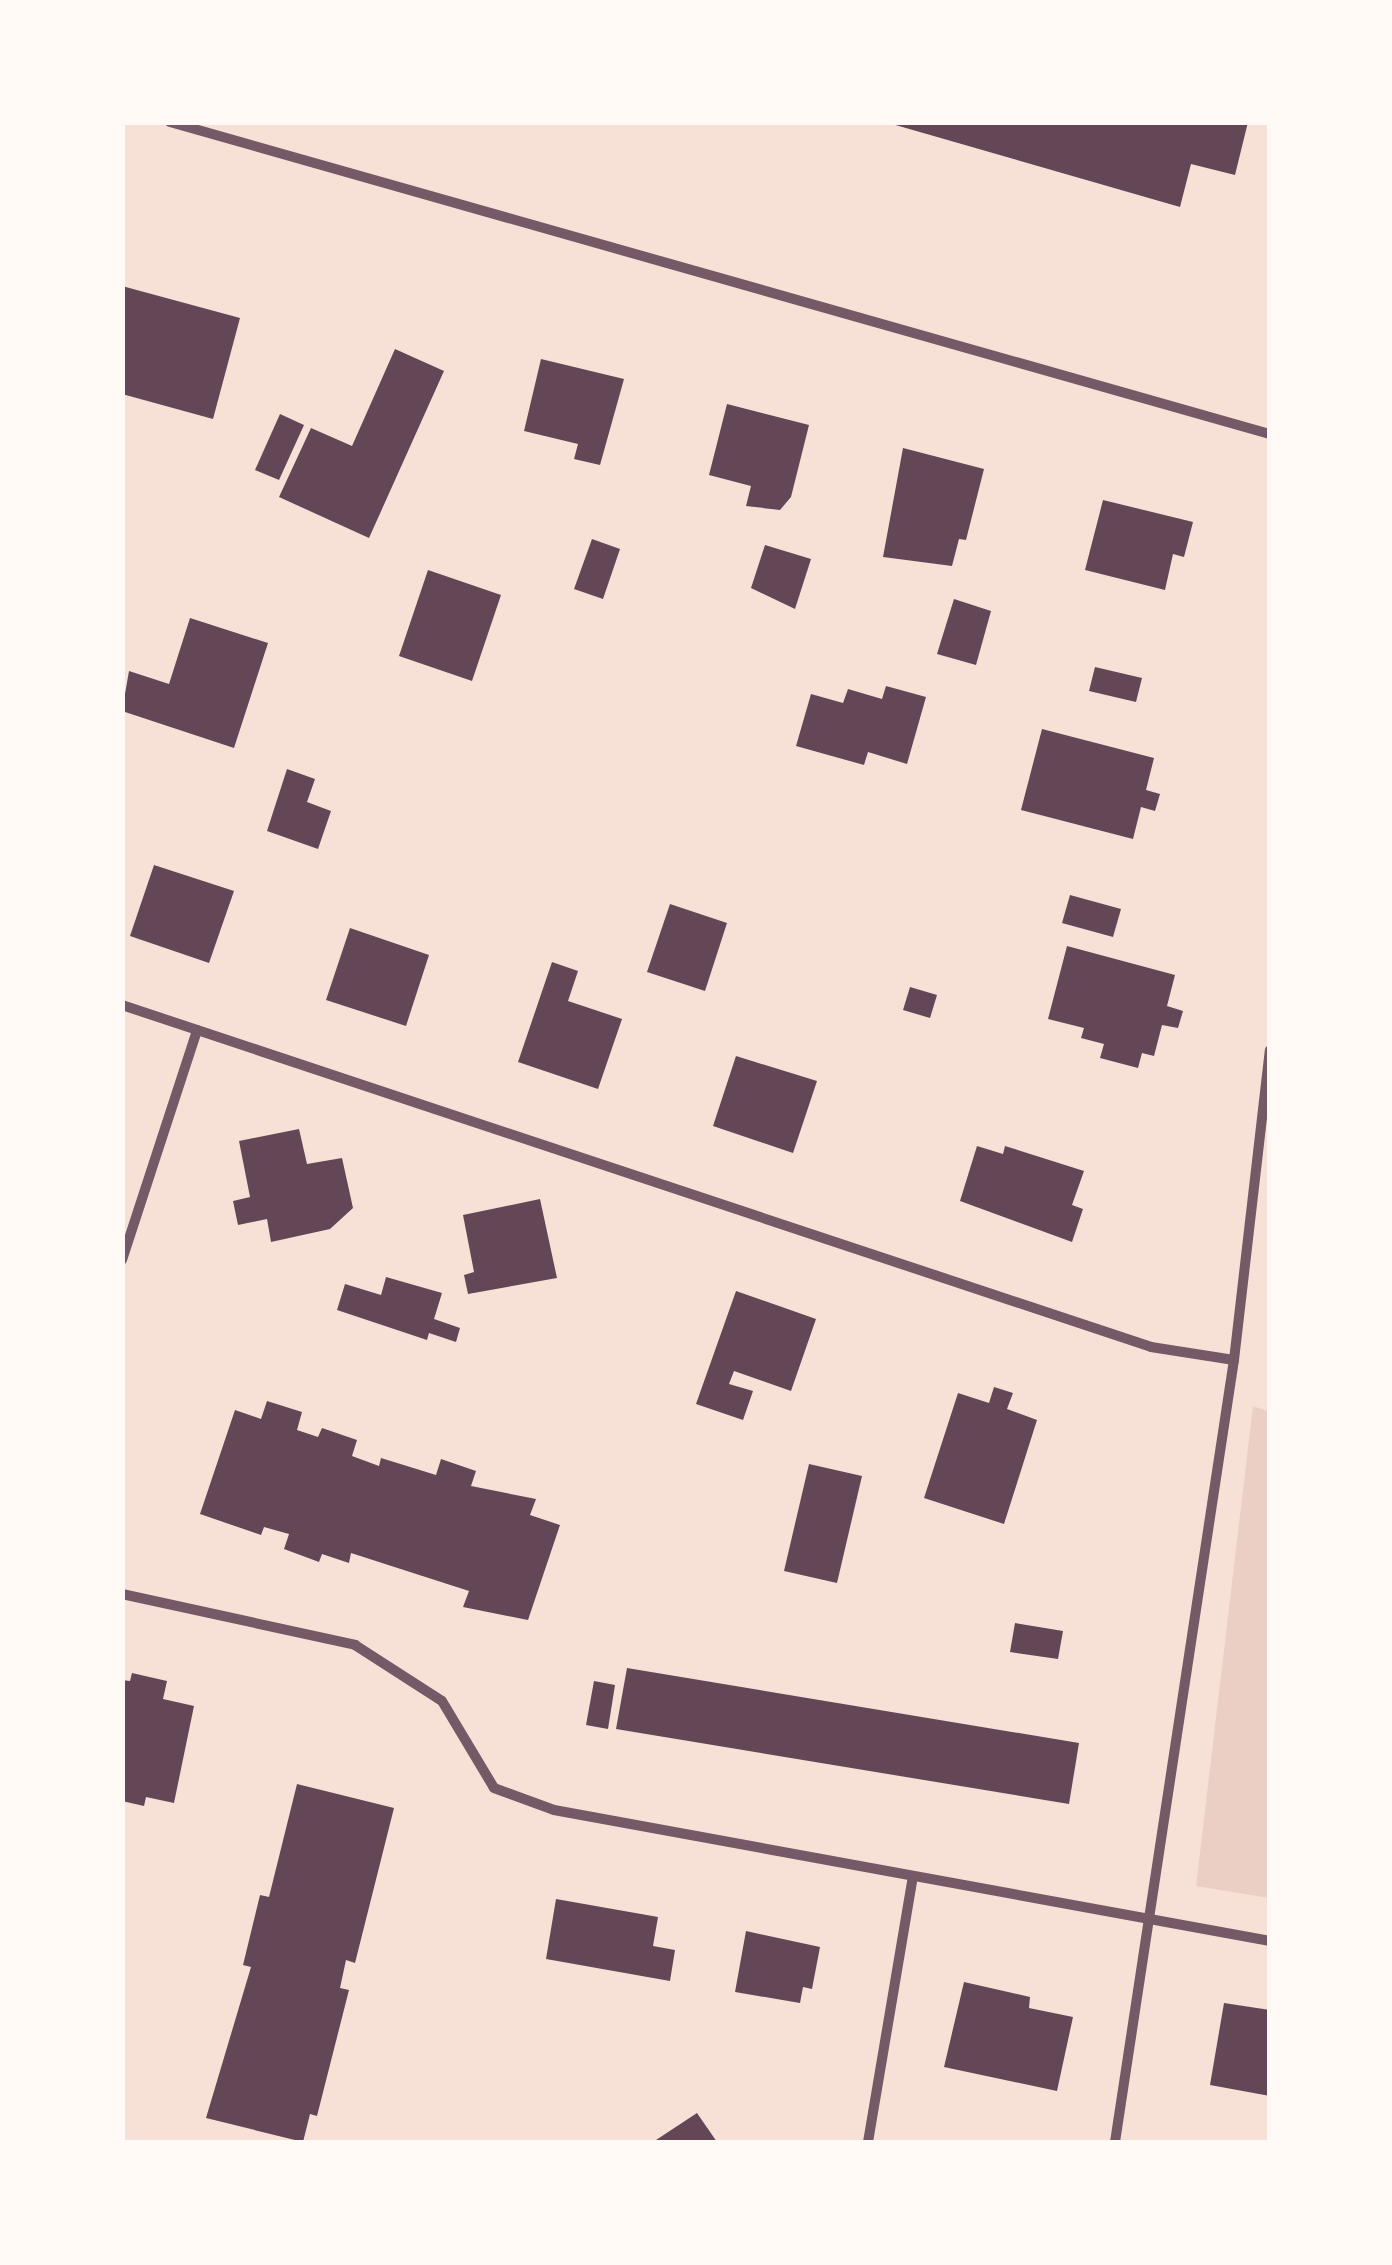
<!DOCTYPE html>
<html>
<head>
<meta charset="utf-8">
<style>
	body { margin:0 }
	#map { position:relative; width:1392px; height:2265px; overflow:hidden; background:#f7e1d7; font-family:Quicksand,sans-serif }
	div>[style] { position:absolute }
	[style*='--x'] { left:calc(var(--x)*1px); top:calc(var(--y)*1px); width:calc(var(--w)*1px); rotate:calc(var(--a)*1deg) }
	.green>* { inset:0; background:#ebcfc5 }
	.building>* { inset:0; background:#644757 }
	.minor>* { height:10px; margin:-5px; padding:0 5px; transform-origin:5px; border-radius:5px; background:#755966 }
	span { translate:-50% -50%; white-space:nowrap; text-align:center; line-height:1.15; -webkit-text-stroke:8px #fffaf5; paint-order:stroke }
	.frame { position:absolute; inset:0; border:125px solid #fffaf5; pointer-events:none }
</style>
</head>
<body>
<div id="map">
	<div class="green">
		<i style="clip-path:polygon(1253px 1406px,1270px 1412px,1269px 1898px,1196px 1886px)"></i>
	</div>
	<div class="building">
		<i style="clip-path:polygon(885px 122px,1248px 122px,1235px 175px,1191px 164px,1180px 207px)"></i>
		<i style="clip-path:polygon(122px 286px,240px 318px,213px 419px,122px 394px)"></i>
		<i style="clip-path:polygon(395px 349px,444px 371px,369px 538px,279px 497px,311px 428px,352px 446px)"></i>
		<i style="clip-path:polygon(541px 359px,624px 379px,600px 465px,574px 459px,578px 444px,524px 431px)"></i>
		<i style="clip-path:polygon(727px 404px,809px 425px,791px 497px,780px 510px,746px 506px,751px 486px,709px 475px)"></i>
		<i style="clip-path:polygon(280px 414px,304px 425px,279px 480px,255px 470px)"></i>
		<i style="clip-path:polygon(903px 448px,984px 469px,966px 540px,959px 539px,952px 566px,883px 557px)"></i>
		<i style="clip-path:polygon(1103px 500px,1193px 522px,1184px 557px,1173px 554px,1165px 590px,1085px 570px)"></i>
		<i style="clip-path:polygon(592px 539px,620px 549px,603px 599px,574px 589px)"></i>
		<i style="clip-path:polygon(765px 545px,811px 559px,795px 609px,751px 588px)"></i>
		<i style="clip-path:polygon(428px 570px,501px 595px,472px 681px,399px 656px)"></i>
		<i style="clip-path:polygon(954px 599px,991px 611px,976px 665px,937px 654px)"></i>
		<i style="clip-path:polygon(190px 618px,268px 643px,234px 748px,122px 711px,129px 671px,169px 684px)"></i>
		<i style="clip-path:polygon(1095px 667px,1142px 678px,1136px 702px,1089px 691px)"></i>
		<i style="clip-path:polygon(886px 686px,926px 697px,907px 764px,868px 752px,864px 765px,796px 746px,811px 694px,843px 703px,848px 689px,882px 699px)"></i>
		<i style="clip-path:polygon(1042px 729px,1154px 758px,1146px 790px,1160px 794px,1155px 811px,1141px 807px,1133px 839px,1021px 810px)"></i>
		<i style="clip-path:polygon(287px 769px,315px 779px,307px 802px,331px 811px,318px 849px,267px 831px)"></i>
		<i style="clip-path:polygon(154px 865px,234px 891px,209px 963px,130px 936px)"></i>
		<i style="clip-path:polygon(1070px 895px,1121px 909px,1113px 937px,1062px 923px)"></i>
		<i style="clip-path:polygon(670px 904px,727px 923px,705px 991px,647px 972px)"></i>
		<i style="clip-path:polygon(350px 928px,429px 955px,406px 1026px,326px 1000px)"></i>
		<i style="clip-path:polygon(1067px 946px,1175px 975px,1167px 1006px,1183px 1011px,1178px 1028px,1162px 1025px,1154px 1056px,1142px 1053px,1138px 1068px,1100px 1058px,1104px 1044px,1081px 1038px,1084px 1028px,1048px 1019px)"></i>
		<i style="clip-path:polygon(552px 962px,578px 971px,568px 1001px,622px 1019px,598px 1089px,518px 1062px)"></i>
		<i style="clip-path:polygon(910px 987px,937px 995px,930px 1018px,903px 1010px)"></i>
		<i style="clip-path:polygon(736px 1056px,817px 1081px,793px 1153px,713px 1126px)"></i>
		<i style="clip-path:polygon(299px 1129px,307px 1164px,342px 1158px,353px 1208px,330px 1229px,271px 1242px,267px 1219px,238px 1225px,233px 1201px,250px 1197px,239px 1141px)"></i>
		<i style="clip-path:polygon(977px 1146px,1003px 1154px,1005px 1146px,1084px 1171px,1072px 1205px,1083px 1209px,1072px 1242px,960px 1201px)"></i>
		<i style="clip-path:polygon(540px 1199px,557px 1278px,468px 1294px,464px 1275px,474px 1272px,463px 1215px)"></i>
		<i style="clip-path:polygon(386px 1277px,442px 1293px,434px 1319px,460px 1328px,456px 1342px,429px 1333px,427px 1340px,337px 1310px,345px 1284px,381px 1295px)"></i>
		<i style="clip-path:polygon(736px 1291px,816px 1319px,791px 1391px,734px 1371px,729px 1384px,753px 1391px,743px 1420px,696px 1404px)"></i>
		<i style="clip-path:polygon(994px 1387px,1013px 1393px,1007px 1409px,1037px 1420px,1004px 1524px,924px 1498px,958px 1393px,989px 1403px)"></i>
		<i style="clip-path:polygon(267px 1401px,302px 1412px,297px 1430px,318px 1437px,322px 1428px,357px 1440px,352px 1456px,379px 1466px,381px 1458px,436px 1475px,441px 1459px,476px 1471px,471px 1486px,536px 1499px,530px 1515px,560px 1525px,528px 1620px,463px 1607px,469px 1591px,351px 1553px,349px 1563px,322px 1554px,319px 1562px,284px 1549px,289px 1534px,264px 1527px,261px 1535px,200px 1514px,235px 1410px,261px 1419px)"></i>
		<i style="clip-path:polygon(809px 1464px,862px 1476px,837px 1583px,784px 1571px)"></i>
		<i style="clip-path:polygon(1015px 1623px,1063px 1631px,1058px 1659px,1010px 1652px)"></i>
		<i style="clip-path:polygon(627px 1668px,1079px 1743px,1069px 1804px,616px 1729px)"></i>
		<i style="clip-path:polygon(132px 1673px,167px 1681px,163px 1699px,194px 1706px,174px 1803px,146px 1797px,144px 1806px,122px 1801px,122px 1680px,130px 1681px)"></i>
		<i style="clip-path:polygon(594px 1681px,615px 1685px,608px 1729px,586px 1725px)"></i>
		<i style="clip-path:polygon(297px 1784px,394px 1808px,355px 1963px,346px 1960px,340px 1988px,349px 1990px,317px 2116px,310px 2114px,303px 2142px,206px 2118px,251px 1967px,243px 1965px,260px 1895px,269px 1897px)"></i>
		<i style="clip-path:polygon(556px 1899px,658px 1917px,653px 1946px,675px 1950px,670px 1981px,546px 1959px)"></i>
		<i style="clip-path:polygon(746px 1931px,820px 1947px,812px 1989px,803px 1987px,800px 2003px,735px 1992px)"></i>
		<i style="clip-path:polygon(964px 1982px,1030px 1997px,1029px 2008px,1073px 2017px,1057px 2091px,944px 2067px)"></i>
		<i style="clip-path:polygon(1224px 2003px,1270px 2010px,1270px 2096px,1210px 2085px)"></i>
		<i style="clip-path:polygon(697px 2113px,717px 2142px,653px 2142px)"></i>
	</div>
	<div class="minor">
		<i style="--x:170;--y:122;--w:1143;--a:15.84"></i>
		<i style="--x:122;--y:1005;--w:1084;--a:18.38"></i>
		<i style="--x:1151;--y:1347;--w:84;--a:8.9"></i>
		<i style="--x:122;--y:1260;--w:242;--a:-71.9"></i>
		<i style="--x:122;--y:1594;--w:239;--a:12.3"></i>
		<i style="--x:355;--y:1645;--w:103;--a:32.8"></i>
		<i style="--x:442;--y:1701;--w:101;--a:59.1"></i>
		<i style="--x:494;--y:1788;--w:64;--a:20.1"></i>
		<i style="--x:554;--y:1810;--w:728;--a:10.37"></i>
		<i style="--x:868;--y:2142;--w:269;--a:-80.4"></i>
		<i style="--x:1115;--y:2142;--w:791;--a:-81.35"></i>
		<i style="--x:1234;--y:1360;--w:312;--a:-83.4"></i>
	</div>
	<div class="frame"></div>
</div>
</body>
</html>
